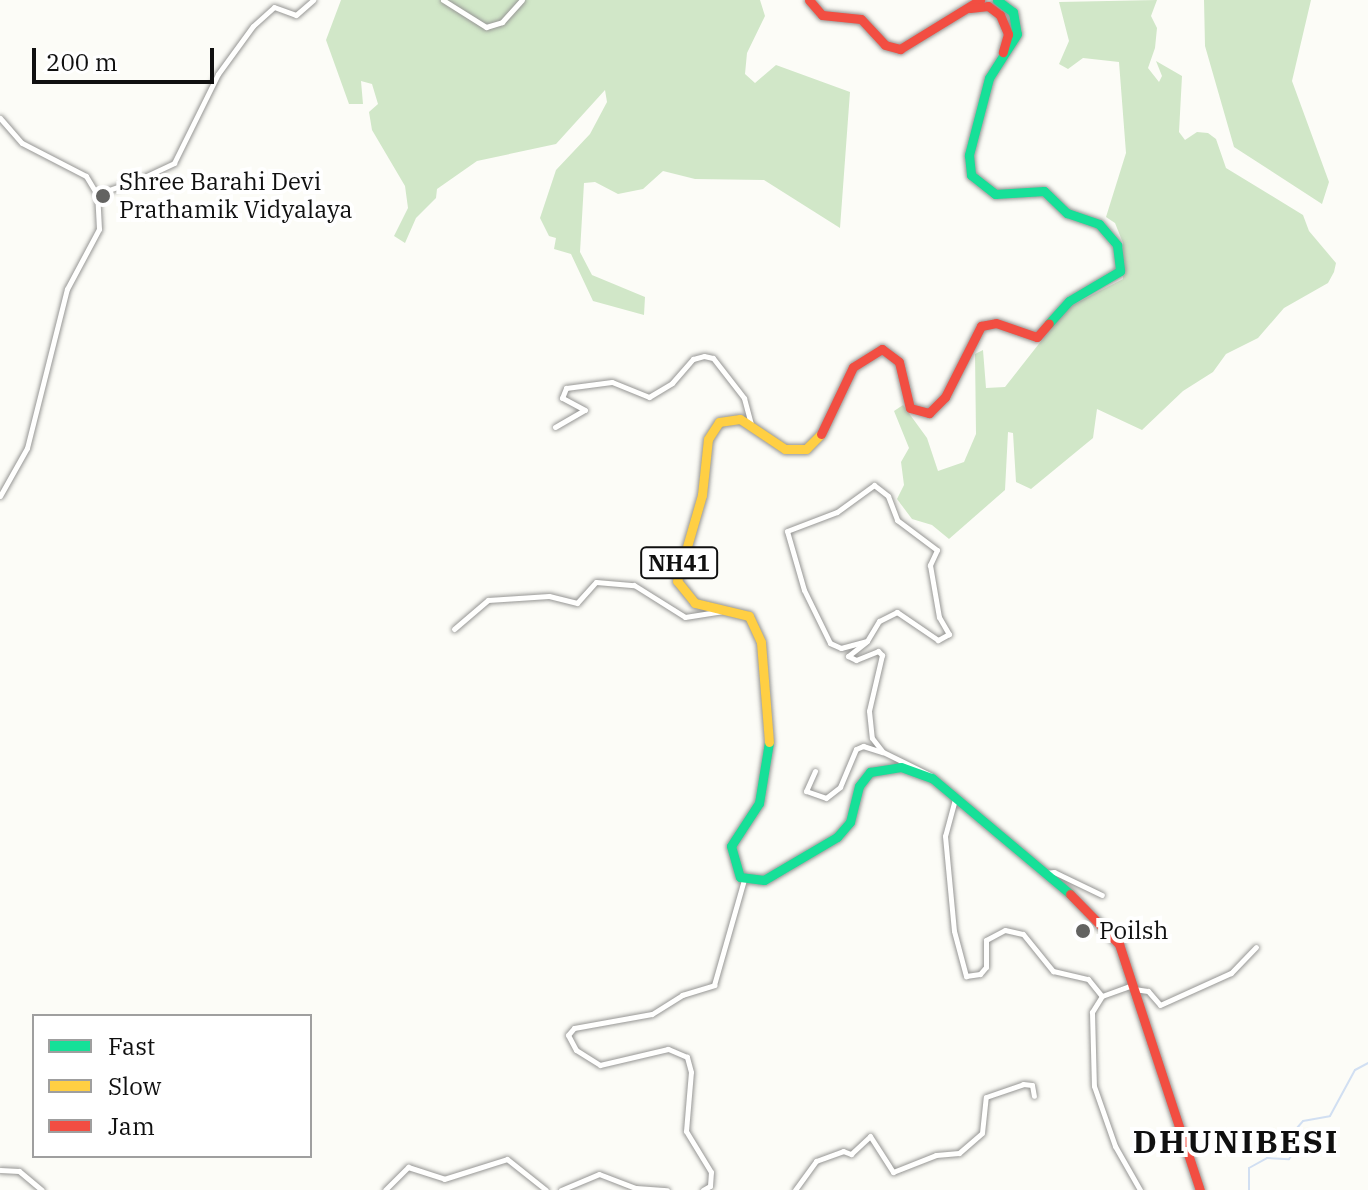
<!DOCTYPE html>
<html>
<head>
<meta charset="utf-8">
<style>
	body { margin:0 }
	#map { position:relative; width:1368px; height:1190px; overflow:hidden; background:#fcfcf7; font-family:"IBM Plex Serif",serif }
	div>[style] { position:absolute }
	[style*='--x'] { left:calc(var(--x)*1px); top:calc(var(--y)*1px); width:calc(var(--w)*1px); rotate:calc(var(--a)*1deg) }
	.forest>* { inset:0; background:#d1e7c8 }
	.stream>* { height:2px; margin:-1px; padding:0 1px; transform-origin:1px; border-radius:1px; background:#d1dff2 }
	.roads { filter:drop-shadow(0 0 2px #969694) drop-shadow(0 0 2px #969694) }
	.street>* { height:5px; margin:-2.5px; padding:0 2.5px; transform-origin:2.5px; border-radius:2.5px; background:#fffffe }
	.fast>* { height:9px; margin:-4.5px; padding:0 4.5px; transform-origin:4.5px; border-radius:4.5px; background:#16e098 }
	.slow>* { height:9px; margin:-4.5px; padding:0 4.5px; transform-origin:4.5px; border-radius:4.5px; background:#ffcf43 }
	.jam>* { height:9px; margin:-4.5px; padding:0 4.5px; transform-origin:4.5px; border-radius:4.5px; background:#f24e42 }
	.dots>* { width:22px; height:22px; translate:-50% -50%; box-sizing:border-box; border:4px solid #fff; border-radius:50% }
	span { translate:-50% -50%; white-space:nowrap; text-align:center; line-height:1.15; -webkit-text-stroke:8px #fff; paint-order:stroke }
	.shield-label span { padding:2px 6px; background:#fff; border:2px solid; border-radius:6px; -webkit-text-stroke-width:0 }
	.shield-label { font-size:22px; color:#101010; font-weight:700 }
	.poi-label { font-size:24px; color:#101010 }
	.left { translate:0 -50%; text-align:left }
	.district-label { font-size:32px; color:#101010; font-weight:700; letter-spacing:2px }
	.legend { position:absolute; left:32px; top:1014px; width:280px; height:144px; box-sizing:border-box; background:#fff; border:2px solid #9f9f9f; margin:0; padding:10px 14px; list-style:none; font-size:24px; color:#101010 }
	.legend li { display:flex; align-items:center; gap:16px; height:40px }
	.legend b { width:40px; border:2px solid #9f9f9f }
	.scale { position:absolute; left:32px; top:48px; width:182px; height:36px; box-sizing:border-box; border:4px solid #101010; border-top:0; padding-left:10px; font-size:24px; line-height:28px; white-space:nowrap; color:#101010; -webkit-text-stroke:6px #fff; paint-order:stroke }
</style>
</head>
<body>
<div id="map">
	<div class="forest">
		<i style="clip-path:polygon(341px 0,760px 0,765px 16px,747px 53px,745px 74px,755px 83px,776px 65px,850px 92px,840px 228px,764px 180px,695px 179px,663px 171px,643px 189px,618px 194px,595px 182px,584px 183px,580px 252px,592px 275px,645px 297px,644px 315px,593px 301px,571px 254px,554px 249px,556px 238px,549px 236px,540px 218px,556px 170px,590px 134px,607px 102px,605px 90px,556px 144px,477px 161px,437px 189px,436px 198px,416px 218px,405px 243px,394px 236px,408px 208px,405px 186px,372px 130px,369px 112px,378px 104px,372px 84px,361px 81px,363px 104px,349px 104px,326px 40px)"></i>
		<i style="clip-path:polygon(1157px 0,1151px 16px,1157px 28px,1155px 48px,1148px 68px,1159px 82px,1162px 76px,1156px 61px,1182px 76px,1179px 132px,1185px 140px,1197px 132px,1208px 133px,1216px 139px,1226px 168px,1303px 215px,1309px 231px,1336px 263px,1334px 272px,1328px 283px,1284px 308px,1258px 338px,1226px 354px,1213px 372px,1183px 391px,1142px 430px,1097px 409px,1093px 438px,1031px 489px,1016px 482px,1013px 433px,1008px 432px,1005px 490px,949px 539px,932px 525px,912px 519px,897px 499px,904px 485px,901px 462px,909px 448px,894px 411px,903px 405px,927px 438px,938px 471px,964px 462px,976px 434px,975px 354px,983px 350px,986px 388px,1005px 387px,1067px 308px,1123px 279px,1123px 243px,1115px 223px,1106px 217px,1126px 153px,1119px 62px,1083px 58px,1068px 69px,1059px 64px,1069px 41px,1059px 2px)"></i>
		<i style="clip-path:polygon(1204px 0,1311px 0,1292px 81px,1329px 182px,1322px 204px,1234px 147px,1205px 46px)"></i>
	</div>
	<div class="stream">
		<i style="--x:1249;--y:1190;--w:22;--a:-90"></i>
		<i style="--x:1249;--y:1168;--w:21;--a:-29"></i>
		<i style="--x:1267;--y:1158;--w:22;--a:3"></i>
		<i style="--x:1289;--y:1159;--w:17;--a:-54"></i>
		<i style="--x:1299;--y:1145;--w:17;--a:-97"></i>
		<i style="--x:1297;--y:1128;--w:9;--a:-49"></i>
		<i style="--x:1303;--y:1121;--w:27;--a:-10"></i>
		<i style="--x:1330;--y:1116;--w:52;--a:-61.5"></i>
		<i style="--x:1355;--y:1070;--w:15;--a:-28"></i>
	</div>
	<div class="roads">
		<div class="street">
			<i style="--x:443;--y:0;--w:51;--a:32.1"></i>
			<i style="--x:486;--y:27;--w:17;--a:-17"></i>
			<i style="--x:502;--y:22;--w:30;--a:-48"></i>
			<i style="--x:0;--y:118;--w:33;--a:49"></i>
			<i style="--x:22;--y:143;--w:72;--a:27.3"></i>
			<i style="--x:86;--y:176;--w:21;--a:59"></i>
			<i style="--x:97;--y:194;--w:43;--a:-18.9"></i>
			<i style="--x:138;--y:180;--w:40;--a:-25"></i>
			<i style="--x:174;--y:163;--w:99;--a:-63.7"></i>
			<i style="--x:218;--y:74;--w:59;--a:-53.9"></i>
			<i style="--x:253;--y:26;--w:28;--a:-42"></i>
			<i style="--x:274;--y:7;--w:23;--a:20"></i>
			<i style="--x:296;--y:15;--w:23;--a:-41"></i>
			<i style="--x:555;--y:427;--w:34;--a:-30"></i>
			<i style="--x:585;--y:410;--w:26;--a:-152"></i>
			<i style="--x:562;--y:398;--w:11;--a:-68"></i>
			<i style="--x:566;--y:388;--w:46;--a:-7.4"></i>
			<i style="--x:612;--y:382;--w:40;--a:22"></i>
			<i style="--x:649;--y:397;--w:27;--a:-31"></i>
			<i style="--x:672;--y:383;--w:32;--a:-49"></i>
			<i style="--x:693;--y:359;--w:11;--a:-15"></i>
			<i style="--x:704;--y:356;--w:9;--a:13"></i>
			<i style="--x:713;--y:358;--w:51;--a:52.2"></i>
			<i style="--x:744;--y:398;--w:27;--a:75"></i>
			<i style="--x:0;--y:496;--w:55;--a:-60.6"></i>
			<i style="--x:27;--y:448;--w:164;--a:-75.9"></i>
			<i style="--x:67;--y:289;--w:68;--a:-61.9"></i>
			<i style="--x:99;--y:229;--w:35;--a:-93"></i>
			<i style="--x:454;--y:629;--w:45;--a:-40.5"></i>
			<i style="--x:488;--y:600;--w:61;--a:-3.8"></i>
			<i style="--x:549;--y:596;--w:29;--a:14"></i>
			<i style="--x:577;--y:603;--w:28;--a:-48"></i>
			<i style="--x:596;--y:582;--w:38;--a:5"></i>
			<i style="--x:634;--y:585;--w:60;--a:32.1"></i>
			<i style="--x:685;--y:617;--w:37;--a:-9"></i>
			<i style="--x:867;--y:641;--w:27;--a:165"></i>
			<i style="--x:841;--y:648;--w:12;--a:-156"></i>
			<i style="--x:830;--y:643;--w:59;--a:-116.1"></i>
			<i style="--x:804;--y:590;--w:61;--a:-106.1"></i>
			<i style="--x:787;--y:531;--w:53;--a:-20.8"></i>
			<i style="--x:837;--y:512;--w:46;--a:-36.1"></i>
			<i style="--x:874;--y:485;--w:18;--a:38"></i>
			<i style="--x:888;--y:496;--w:26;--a:69"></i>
			<i style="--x:897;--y:520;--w:50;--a:36.9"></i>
			<i style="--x:937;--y:550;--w:17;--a:115"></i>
			<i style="--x:930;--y:565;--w:53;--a:80.2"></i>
			<i style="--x:939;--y:617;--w:20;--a:60"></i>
			<i style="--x:949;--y:634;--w:13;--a:151"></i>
			<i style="--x:938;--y:640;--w:50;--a:-145.7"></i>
			<i style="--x:897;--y:612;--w:20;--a:153"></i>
			<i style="--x:879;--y:621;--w:23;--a:121"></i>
			<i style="--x:866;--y:642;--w:23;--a:142"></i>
			<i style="--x:848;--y:656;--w:9;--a:27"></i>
			<i style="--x:856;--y:660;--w:24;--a:-22"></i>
			<i style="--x:878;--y:651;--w:6;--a:45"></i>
			<i style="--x:882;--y:655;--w:57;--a:103.1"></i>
			<i style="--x:869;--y:711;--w:27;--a:84"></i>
			<i style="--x:872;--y:738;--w:18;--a:52"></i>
			<i style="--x:883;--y:752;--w:55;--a:26.1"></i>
			<i style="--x:815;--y:771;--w:22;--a:114"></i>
			<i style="--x:806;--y:791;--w:21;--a:19"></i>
			<i style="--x:826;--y:798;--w:18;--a:-38"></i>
			<i style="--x:840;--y:787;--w:41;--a:-67.2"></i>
			<i style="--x:856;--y:749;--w:8;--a:-23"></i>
			<i style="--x:863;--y:746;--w:20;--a:18"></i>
			<i style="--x:955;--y:799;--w:38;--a:105"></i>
			<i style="--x:945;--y:836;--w:95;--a:84.6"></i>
			<i style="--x:954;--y:931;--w:47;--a:75.1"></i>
			<i style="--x:966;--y:976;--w:14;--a:-8"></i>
			<i style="--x:980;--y:974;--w:9;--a:-49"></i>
			<i style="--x:986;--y:967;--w:27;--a:-90"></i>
			<i style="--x:986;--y:940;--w:21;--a:-28"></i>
			<i style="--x:1005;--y:930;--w:18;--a:13"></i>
			<i style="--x:1023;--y:934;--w:48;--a:51"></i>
			<i style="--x:1053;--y:971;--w:36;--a:13"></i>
			<i style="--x:1088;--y:979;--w:22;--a:51"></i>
			<i style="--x:1102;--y:996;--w:32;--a:-20"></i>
			<i style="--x:1045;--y:873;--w:9;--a:-6"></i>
			<i style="--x:1054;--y:872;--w:53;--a:25.6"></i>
			<i style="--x:1134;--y:989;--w:14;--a:8"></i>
			<i style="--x:1148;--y:991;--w:18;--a:49"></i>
			<i style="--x:1160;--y:1005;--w:78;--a:-24.3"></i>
			<i style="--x:1231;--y:973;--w:36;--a:-46"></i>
			<i style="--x:1102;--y:996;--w:19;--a:122"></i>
			<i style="--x:1092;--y:1012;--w:74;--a:88.5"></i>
			<i style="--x:1094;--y:1086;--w:64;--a:70.7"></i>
			<i style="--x:1115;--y:1146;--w:51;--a:60.4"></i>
			<i style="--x:0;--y:1170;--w:19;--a:3"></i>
			<i style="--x:19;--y:1171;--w:30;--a:40"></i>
			<i style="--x:385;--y:1190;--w:33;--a:-45"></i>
			<i style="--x:408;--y:1167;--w:38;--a:18"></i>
			<i style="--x:444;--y:1179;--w:66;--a:-17.6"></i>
			<i style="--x:507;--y:1159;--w:50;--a:38.5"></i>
			<i style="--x:561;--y:1190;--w:41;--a:-22.8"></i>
			<i style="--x:599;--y:1174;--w:40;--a:21"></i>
			<i style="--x:636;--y:1188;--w:31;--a:4"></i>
			<i style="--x:703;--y:1190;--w:8;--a:-30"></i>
			<i style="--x:710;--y:1186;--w:14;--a:-86"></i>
			<i style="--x:711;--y:1172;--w:48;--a:-121.4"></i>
			<i style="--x:686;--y:1131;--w:59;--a:-85.2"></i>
			<i style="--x:691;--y:1072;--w:16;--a:-105"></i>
			<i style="--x:687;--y:1057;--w:21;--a:-157"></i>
			<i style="--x:668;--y:1049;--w:70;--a:166.8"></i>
			<i style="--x:600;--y:1065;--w:28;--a:-148"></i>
			<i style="--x:576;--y:1050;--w:17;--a:-118"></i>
			<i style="--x:568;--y:1035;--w:9;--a:-49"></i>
			<i style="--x:574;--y:1028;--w:79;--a:-10.2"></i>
			<i style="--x:652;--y:1014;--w:36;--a:-32"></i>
			<i style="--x:682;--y:995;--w:34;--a:-17"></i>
			<i style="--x:714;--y:985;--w:109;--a:-74.1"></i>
			<i style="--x:795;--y:1190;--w:36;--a:-54"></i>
			<i style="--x:816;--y:1161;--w:29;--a:-20"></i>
			<i style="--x:843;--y:1151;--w:9;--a:21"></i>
			<i style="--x:851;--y:1154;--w:26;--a:-43"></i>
			<i style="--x:870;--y:1136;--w:43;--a:57.4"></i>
			<i style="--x:893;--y:1172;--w:46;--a:-21.6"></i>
			<i style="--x:936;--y:1155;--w:23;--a:-5"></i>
			<i style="--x:959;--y:1153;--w:30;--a:-41"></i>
			<i style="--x:982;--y:1133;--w:36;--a:-84"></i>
			<i style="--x:986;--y:1097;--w:39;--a:-19"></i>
			<i style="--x:1023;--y:1084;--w:9;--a:6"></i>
			<i style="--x:1032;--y:1085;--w:11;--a:80"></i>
		</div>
		<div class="fast">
			<i style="--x:997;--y:0;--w:20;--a:37"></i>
			<i style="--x:1013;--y:12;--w:22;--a:80"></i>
			<i style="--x:1017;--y:34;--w:52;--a:122.5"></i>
			<i style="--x:989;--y:78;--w:80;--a:104.6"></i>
			<i style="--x:969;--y:155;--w:20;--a:84"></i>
			<i style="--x:971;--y:175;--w:31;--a:38"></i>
			<i style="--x:995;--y:194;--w:49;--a:-3.5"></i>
			<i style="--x:1044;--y:191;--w:32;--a:44"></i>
			<i style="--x:1067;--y:213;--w:34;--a:19"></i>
			<i style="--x:1099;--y:224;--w:28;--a:49"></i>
			<i style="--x:1117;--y:245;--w:26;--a:83"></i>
			<i style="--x:1120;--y:271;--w:59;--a:149.5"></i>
			<i style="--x:1069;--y:301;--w:30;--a:132"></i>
			<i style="--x:769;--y:742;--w:62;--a:99.3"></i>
			<i style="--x:759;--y:803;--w:51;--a:123.1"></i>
			<i style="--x:731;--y:846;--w:32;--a:74"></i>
			<i style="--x:740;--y:877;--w:24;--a:7"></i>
			<i style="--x:764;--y:880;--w:85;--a:-30.5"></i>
			<i style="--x:837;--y:837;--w:20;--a:-49"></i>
			<i style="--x:850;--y:822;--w:37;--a:-76"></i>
			<i style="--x:859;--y:786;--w:18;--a:-52"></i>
			<i style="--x:870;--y:772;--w:31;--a:-9"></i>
			<i style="--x:901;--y:767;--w:33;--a:20"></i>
			<i style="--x:932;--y:778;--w:180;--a:40"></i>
		</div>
		<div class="slow">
			<i style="--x:769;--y:742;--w:100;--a:-94.6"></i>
			<i style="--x:761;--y:642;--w:29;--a:-115"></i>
			<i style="--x:749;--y:616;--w:56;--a:-166.5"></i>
			<i style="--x:695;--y:603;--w:28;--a:-129"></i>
			<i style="--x:677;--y:581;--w:90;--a:-73.8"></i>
			<i style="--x:702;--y:495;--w:56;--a:-83.9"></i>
			<i style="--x:708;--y:439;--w:20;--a:-57"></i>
			<i style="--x:719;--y:422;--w:21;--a:-8"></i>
			<i style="--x:740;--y:419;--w:54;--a:33.7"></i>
			<i style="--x:785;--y:449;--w:21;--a:0"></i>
			<i style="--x:806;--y:449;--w:21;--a:-45"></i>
		</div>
		<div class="jam">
			<i style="--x:809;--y:0;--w:20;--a:49"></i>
			<i style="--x:822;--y:15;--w:39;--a:6"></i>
			<i style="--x:861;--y:19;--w:35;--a:47"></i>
			<i style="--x:885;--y:45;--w:16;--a:15"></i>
			<i style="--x:900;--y:49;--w:94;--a:-31.5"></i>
			<i style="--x:970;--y:8;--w:18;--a:-6"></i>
			<i style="--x:988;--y:6;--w:15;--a:37"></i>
			<i style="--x:1000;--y:15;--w:21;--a:67"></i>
			<i style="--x:1008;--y:34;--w:19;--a:106"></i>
			<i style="--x:821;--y:434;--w:74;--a:-64.5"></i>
			<i style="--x:853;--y:367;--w:34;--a:-32"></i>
			<i style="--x:882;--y:349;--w:21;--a:37"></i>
			<i style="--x:899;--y:362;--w:47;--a:76.6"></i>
			<i style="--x:910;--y:408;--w:20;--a:15"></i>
			<i style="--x:929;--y:413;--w:23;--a:-45"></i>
			<i style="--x:945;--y:397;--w:80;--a:-63.1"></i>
			<i style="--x:981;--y:326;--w:15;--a:-11"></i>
			<i style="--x:996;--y:323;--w:43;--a:18.9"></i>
			<i style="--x:1037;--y:337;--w:18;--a:-49"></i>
			<i style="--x:1070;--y:894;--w:70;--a:45.6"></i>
			<i style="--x:1119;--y:944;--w:259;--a:71.8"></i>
		</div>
	</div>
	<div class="dots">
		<i style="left:103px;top:196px;background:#636361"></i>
		<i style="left:1083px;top:931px;background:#636361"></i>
	</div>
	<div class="shield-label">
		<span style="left:679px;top:563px">NH41</span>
	</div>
	<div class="poi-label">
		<span class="left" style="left:119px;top:196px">Shree Barahi Devi<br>Prathamik Vidyalaya</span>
		<span class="left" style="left:1099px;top:931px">Poilsh</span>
	</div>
	<div class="district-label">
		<span style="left:1236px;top:1141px">DHUNIBESI</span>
	</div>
	<ul class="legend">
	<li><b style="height:10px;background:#16e098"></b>Fast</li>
	<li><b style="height:10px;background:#ffcf43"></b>Slow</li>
	<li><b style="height:10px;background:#f24e42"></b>Jam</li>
	</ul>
	<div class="scale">200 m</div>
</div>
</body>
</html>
